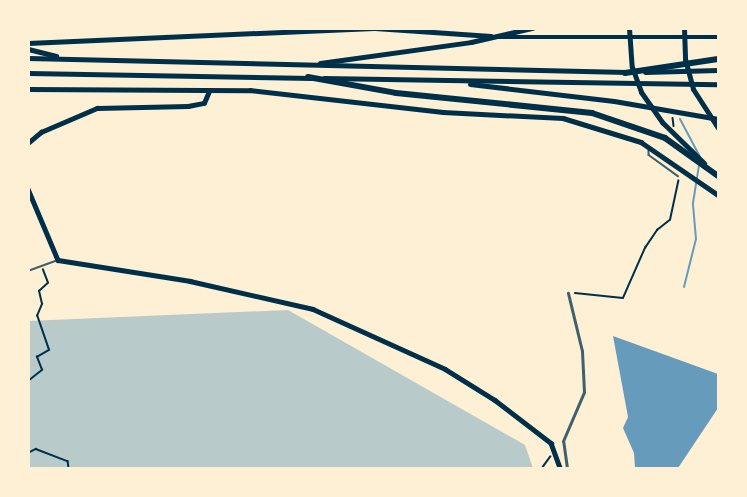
<!DOCTYPE html>
<html>
<head>
<meta charset="utf-8">
<style>
	body { margin:0 }
	#map { position:relative; width:747px; height:497px; overflow:hidden; background:#fdf0d5; font-family:Literata,serif }
	div>[style] { position:absolute }
	[style*='--x'] { left:calc(var(--x)*1px); top:calc(var(--y)*1px); width:calc(var(--w)*1px); rotate:calc(var(--a)*1deg) }
	.green>* { inset:0; background:#b9caca }
	.water>* { inset:0; background:#669bbc }
	.stream>* { height:2px; margin:-1px; padding:0 1px; transform-origin:1px; border-radius:1px; background:#669bbc }
	.path>* { height:1.5px; margin:-0.75px; padding:0 0.75px; transform-origin:0.75px; border-radius:0.75px; background:#003049 }
	.service>* { height:1.5px; margin:-0.75px; padding:0 0.75px; transform-origin:0.75px; border-radius:0.75px; background:#3f606c }
	.minor>* { height:3px; margin:-1.5px; padding:0 1.5px; transform-origin:1.5px; border-radius:1.5px; background:#3f606c }
	.secondary>* { height:4.5px; margin:-2.25px; padding:0 2.25px; transform-origin:2.25px; border-radius:2.25px; background:#003049 }
	.trunk>* { height:5px; margin:-2.5px; padding:0 2.5px; transform-origin:2.5px; border-radius:2.5px; background:#003049 }
	.motorway>* { height:6px; margin:-3px; padding:0 3px; transform-origin:3px; border-radius:3px; background:#003049 }
	span { translate:-50% -50%; white-space:nowrap; text-align:center; line-height:1.15; -webkit-text-stroke:6px #fdf0d5; paint-order:stroke }
	.frame { position:absolute; inset:0; border:30px solid #fdf0d5; pointer-events:none }
</style>
</head>
<body>
<div id="map">
	<div class="green">
		<i style="clip-path:polygon(288px 310px,525px 445px,533px 468px,29px 468px,28px 321px)"></i>
	</div>
	<div class="water">
		<i style="clip-path:polygon(613px 336px,718px 374px,718px 408px,678px 468px,635px 468px,634px 453px,623px 428px,628px 417px)"></i>
	</div>
	<div class="stream">
		<i style="--x:680;--y:119;--w:43;--a:62.2"></i>
		<i style="--x:684;--y:287;--w:49;--a:-76"></i>
		<i style="--x:696;--y:239;--w:36;--a:-95"></i>
		<i style="--x:693;--y:203;--w:37;--a:-81"></i>
	</div>
	<div class="path">
		<i style="--x:673;--y:118;--w:8;--a:83"></i>
		<i style="--x:575;--y:293;--w:48;--a:5.9"></i>
		<i style="--x:623;--y:298;--w:55;--a:-66.3"></i>
		<i style="--x:645;--y:248;--w:22;--a:-56"></i>
		<i style="--x:657;--y:230;--w:16;--a:-38"></i>
		<i style="--x:670;--y:220;--w:40;--a:-78"></i>
		<i style="--x:28;--y:381;--w:18;--a:-38"></i>
		<i style="--x:42;--y:370;--w:14;--a:-111"></i>
		<i style="--x:37;--y:357;--w:14;--a:-30"></i>
		<i style="--x:49;--y:350;--w:36;--a:-109"></i>
		<i style="--x:37;--y:316;--w:13;--a:-67"></i>
		<i style="--x:42;--y:304;--w:13;--a:-103"></i>
		<i style="--x:39;--y:291;--w:12;--a:-42"></i>
		<i style="--x:48;--y:283;--w:14;--a:-111"></i>
		<i style="--x:28;--y:442;--w:9;--a:84"></i>
		<i style="--x:28;--y:453;--w:9;--a:-27"></i>
		<i style="--x:36;--y:449;--w:34;--a:21"></i>
		<i style="--x:68;--y:461;--w:7;--a:82"></i>
		<i style="--x:542;--y:468;--w:14;--a:-54"></i>
	</div>
	<div class="service">
		<i style="--x:649;--y:150;--w:5;--a:90"></i>
		<i style="--x:649;--y:155;--w:36;--a:36"></i>
		<i style="--x:28;--y:271;--w:30;--a:-20"></i>
	</div>
	<div class="minor">
		<i style="--x:567;--y:468;--w:27;--a:-98"></i>
		<i style="--x:563;--y:441;--w:53;--a:-66.8"></i>
		<i style="--x:584;--y:392;--w:41;--a:-92.8"></i>
		<i style="--x:582;--y:351;--w:60;--a:-103.6"></i>
	</div>
	<div class="secondary">
		<i style="--x:375;--y:28;--w:116;--a:3.9"></i>
		<i style="--x:499;--y:37;--w:219;--a:0"></i>
		<i style="--x:28;--y:43;--w:346;--a:-2.5"></i>
		<i style="--x:28;--y:89;--w:222;--a:0.3"></i>
		<i style="--x:250;--y:90;--w:194;--a:6.5"></i>
		<i style="--x:443;--y:112;--w:120;--a:2.9"></i>
		<i style="--x:563;--y:118;--w:82;--a:17.1"></i>
		<i style="--x:641;--y:142;--w:93;--a:34.5"></i>
		<i style="--x:28;--y:143;--w:17;--a:-40"></i>
		<i style="--x:41;--y:132;--w:61;--a:-23.2"></i>
		<i style="--x:97;--y:108;--w:91;--a:-1.3"></i>
		<i style="--x:188;--y:106;--w:16;--a:-11"></i>
		<i style="--x:204;--y:103;--w:13;--a:-67"></i>
		<i style="--x:28;--y:189;--w:77;--a:67.1"></i>
		<i style="--x:58;--y:260;--w:134;--a:9"></i>
		<i style="--x:190;--y:281;--w:126;--a:12.8"></i>
		<i style="--x:313;--y:309;--w:145;--a:24.4"></i>
		<i style="--x:445;--y:369;--w:59;--a:31.8"></i>
		<i style="--x:495;--y:400;--w:71;--a:37.5"></i>
		<i style="--x:551;--y:443;--w:27;--a:70"></i>
	</div>
	<div class="trunk">
		<i style="--x:629;--y:28;--w:39;--a:86"></i>
		<i style="--x:632;--y:67;--w:27;--a:70"></i>
		<i style="--x:641;--y:92;--w:37;--a:55"></i>
		<i style="--x:662;--y:122;--w:59;--a:44.3"></i>
		<i style="--x:684;--y:28;--w:31;--a:88"></i>
		<i style="--x:685;--y:59;--w:31;--a:75"></i>
		<i style="--x:693;--y:89;--w:46;--a:57.3"></i>
		<i style="--x:28;--y:49;--w:29;--a:14"></i>
		<i style="--x:28;--y:58;--w:599;--a:1.34"></i>
		<i style="--x:320;--y:63;--w:152;--a:-7.9"></i>
		<i style="--x:471;--y:42;--w:63;--a:-12.9"></i>
		<i style="--x:645;--y:72;--w:73;--a:-1.6"></i>
		<i style="--x:28;--y:73;--w:284;--a:1"></i>
		<i style="--x:324;--y:78;--w:394;--a:0.9"></i>
		<i style="--x:470;--y:84;--w:145;--a:6.7"></i>
		<i style="--x:614;--y:101;--w:106;--a:9.8"></i>
	</div>
	<div class="motorway">
		<i style="--x:625;--y:73;--w:94;--a:-8.6"></i>
		<i style="--x:308;--y:77;--w:89;--a:10.3"></i>
		<i style="--x:396;--y:93;--w:197;--a:5.8"></i>
		<i style="--x:592;--y:113;--w:77;--a:18.9"></i>
		<i style="--x:665;--y:138;--w:65;--a:35.6"></i>
	</div>
	<div class="frame"></div>
</div>
</body>
</html>
